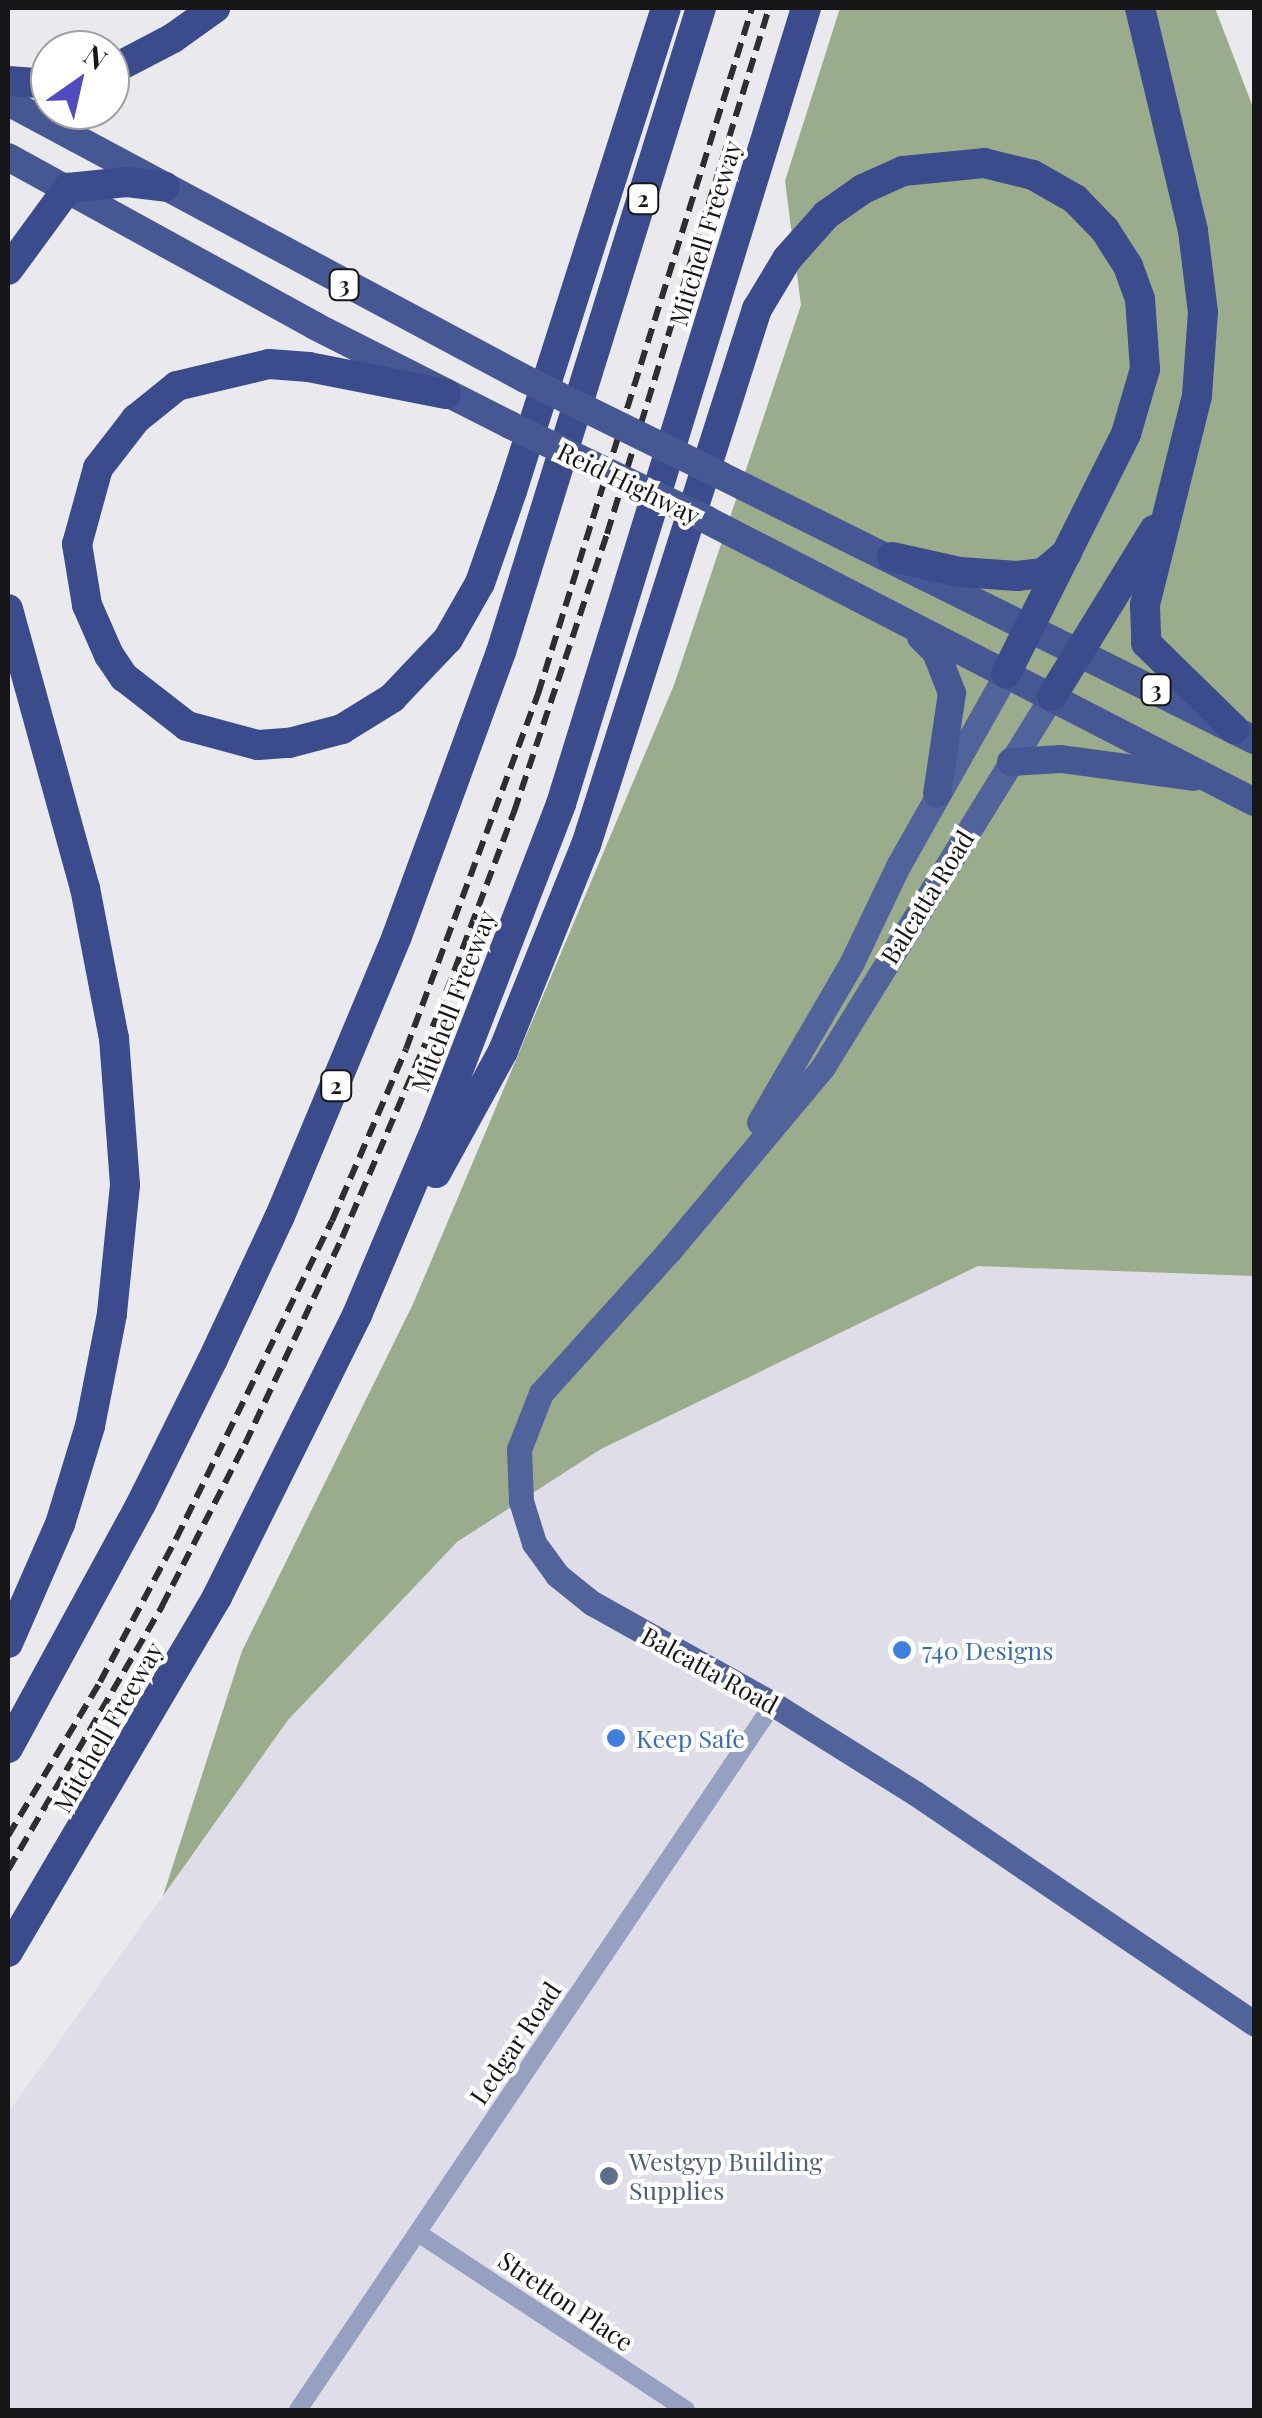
<!DOCTYPE html>
<html>
<head>
<meta charset="utf-8">
<style>
	body { margin:0 }
	#map { position:relative; width:1262px; height:2418px; overflow:hidden; background:#eae9ed; font-family:"Playfair Display",serif }
	div>[style] { position:absolute }
	[style*='--x'] { left:calc(var(--x)*1px); top:calc(var(--y)*1px); width:calc(var(--w)*1px); rotate:calc(var(--a)*1deg) }
	.built>* { inset:0; background:#dfdde8 }
	.forest>* { inset:0; background:#9bac8d }
	.minor>* { height:18px; margin:-9px; padding:0 9px; transform-origin:9px; border-radius:9px; background:#96a1c1 }
	.primary>* { height:25px; margin:-12.5px; padding:0 12.5px; transform-origin:12.5px; border-radius:12.5px; background:#51639b }
	.trunk>* { height:28px; margin:-14px; padding:0 14px; transform-origin:14px; border-radius:14px; background:#465894 }
	.motorway>* { height:30px; margin:-15px; padding:0 15px; transform-origin:15px; border-radius:15px; background:#3a4c8c }
	.rail>* { height:6px; margin-top:-3px; transform-origin:0; background:repeating-linear-gradient(90deg,#2e2d2f 0 15px,transparent 0 23px) }
	.trunk-bridge>* { height:28px; margin:-14px; padding:0 14px; transform-origin:14px; border-radius:14px; background:#465894 }
	.dots>* { width:28px; height:28px; translate:-50% -50%; box-sizing:border-box; border:5px solid #fff; border-radius:50% }
	span { translate:-50% -50%; white-space:nowrap; text-align:center; line-height:1.15; -webkit-text-stroke:8px #fff; paint-order:stroke }
	.shield-label span { padding:2px 8px; background:#fff; border:2px solid; border-radius:8px; -webkit-text-stroke-width:0 }
	.shield-label { font-size:22px; color:#161517; font-weight:700 }
	.street-label { font-size:25px; color:#161517 }
	.shop-label { font-size:25px; color:#366cbe }
	.left { translate:0 -50%; text-align:left }
	.service-label { font-size:25px; color:#4e5e75 }
	.frame { position:absolute; inset:0; border:10px solid #161517; pointer-events:none }
	.north { position:absolute; left:30px; top:30px; width:100px; height:100px; box-sizing:border-box; background:#fff; border:2px solid #a2a1a2; border-radius:50%; rotate:34deg; font-size:28px; font-weight:700; line-height:40px; text-align:center; color:#161517 }
	.north::after { content:''; display:block; margin:auto; width:35px; height:45px; background:#514bc2; clip-path:polygon(50% 0,100% 100%,50% 72%,0 100%) }
</style>
</head>
<body>
<div id="map">
	<div class="built">
		<i style="clip-path:polygon(978px 1266px,1254px 1276px,1254px 2410px,8px 2410px,8px 2113px,288px 1720px,457px 1542px,601px 1449px)"></i>
	</div>
	<div class="forest">
		<i style="clip-path:polygon(840px 8px,1215px 8px,1254px 110px,1254px 1276px,978px 1266px,601px 1449px,457px 1542px,288px 1720px,163px 1896px,242px 1651px,413px 1304px,674px 685px,801px 305px,785px 181px)"></i>
	</div>
	<div class="minor">
		<i style="--x:418;--y:2233;--w:321;--a:33.4"></i>
		<i style="--x:298;--y:2410;--w:851;--a:-56.07"></i>
	</div>
	<div class="primary">
		<i style="--x:1052;--y:696;--w:436;--a:121.7"></i>
		<i style="--x:823;--y:1067;--w:240;--a:129.9"></i>
		<i style="--x:669;--y:1251;--w:191;--a:132"></i>
		<i style="--x:541;--y:1393;--w:60;--a:111.4"></i>
		<i style="--x:519;--y:1449;--w:52;--a:87.8"></i>
		<i style="--x:521;--y:1501;--w:44;--a:72.8"></i>
		<i style="--x:534;--y:1543;--w:39;--a:54"></i>
		<i style="--x:557;--y:1575;--w:45;--a:38.7"></i>
		<i style="--x:592;--y:1603;--w:207;--a:29.2"></i>
		<i style="--x:773;--y:1704;--w:168;--a:32.1"></i>
		<i style="--x:915;--y:1793;--w:410;--a:34.2"></i>
		<i style="--x:759;--y:1122;--w:185;--a:-59.8"></i>
		<i style="--x:852;--y:962;--w:106;--a:-64.4"></i>
		<i style="--x:898;--y:866;--w:220;--a:-60.6"></i>
	</div>
	<div class="trunk">
		<i style="--x:8;--y:102;--w:587;--a:28.18"></i>
		<i style="--x:8;--y:157;--w:350;--a:28.8"></i>
		<i style="--x:315;--y:326;--w:219;--a:26.9"></i>
		<i style="--x:720;--y:475;--w:596;--a:26.39"></i>
		<i style="--x:707;--y:520;--w:615;--a:27.27"></i>
		<i style="--x:921;--y:637;--w:21;--a:45"></i>
		<i style="--x:936;--y:652;--w:44;--a:68.7"></i>
		<i style="--x:952;--y:693;--w:102;--a:98.4"></i>
		<i style="--x:1011;--y:762;--w:50;--a:-3.4"></i>
		<i style="--x:1061;--y:759;--w:134;--a:7.7"></i>
	</div>
	<div class="motorway">
		<i style="--x:1140;--y:8;--w:229;--a:76.6"></i>
		<i style="--x:1193;--y:231;--w:82;--a:83"></i>
		<i style="--x:1203;--y:312;--w:84;--a:94.1"></i>
		<i style="--x:1197;--y:396;--w:215;--a:104"></i>
		<i style="--x:1145;--y:605;--w:38;--a:88"></i>
		<i style="--x:1146;--y:643;--w:123;--a:44.3"></i>
		<i style="--x:110;--y:71;--w:71;--a:-27.6"></i>
		<i style="--x:173;--y:38;--w:52;--a:-35.5"></i>
		<i style="--x:8;--y:81;--w:42;--a:4.1"></i>
		<i style="--x:8;--y:270;--w:102;--a:-53.8"></i>
		<i style="--x:68;--y:188;--w:59;--a:-5.8"></i>
		<i style="--x:127;--y:182;--w:38;--a:7"></i>
		<i style="--x:446;--y:394;--w:140;--a:-168.9"></i>
		<i style="--x:309;--y:367;--w:40;--a:-175.7"></i>
		<i style="--x:269;--y:364;--w:95;--a:166.6"></i>
		<i style="--x:177;--y:386;--w:53;--a:141.2"></i>
		<i style="--x:136;--y:419;--w:62;--a:127.8"></i>
		<i style="--x:98;--y:468;--w:79;--a:105.4"></i>
		<i style="--x:77;--y:544;--w:62;--a:80.7"></i>
		<i style="--x:87;--y:605;--w:55;--a:66.3"></i>
		<i style="--x:109;--y:655;--w:27;--a:56"></i>
		<i style="--x:124;--y:677;--w:80;--a:37.9"></i>
		<i style="--x:187;--y:726;--w:73;--a:15"></i>
		<i style="--x:258;--y:745;--w:31;--a:-4"></i>
		<i style="--x:289;--y:743;--w:55;--a:-14.8"></i>
		<i style="--x:342;--y:729;--w:59;--a:-31.8"></i>
		<i style="--x:392;--y:698;--w:81;--a:-46.5"></i>
		<i style="--x:448;--y:639;--w:64;--a:-60.3"></i>
		<i style="--x:480;--y:583;--w:97;--a:-70.8"></i>
		<i style="--x:512;--y:491;--w:507;--a:-72.32"></i>
		<i style="--x:892;--y:557;--w:70;--a:12.4"></i>
		<i style="--x:960;--y:572;--w:57;--a:4"></i>
		<i style="--x:1017;--y:576;--w:26;--a:-7"></i>
		<i style="--x:1043;--y:573;--w:31;--a:-40"></i>
		<i style="--x:8;--y:609;--w:289;--a:74.6"></i>
		<i style="--x:85;--y:888;--w:153;--a:79.1"></i>
		<i style="--x:114;--y:1038;--w:147;--a:85.7"></i>
		<i style="--x:125;--y:1185;--w:130;--a:95.8"></i>
		<i style="--x:112;--y:1314;--w:114;--a:101.1"></i>
		<i style="--x:90;--y:1426;--w:102;--a:107"></i>
		<i style="--x:60;--y:1524;--w:130;--a:113.6"></i>
		<i style="--x:1052;--y:696;--w:195;--a:-58.4"></i>
		<i style="--x:436;--y:1173;--w:139;--a:-61.2"></i>
		<i style="--x:503;--y:1051;--w:222;--a:-68.1"></i>
		<i style="--x:586;--y:845;--w:563;--a:-72.31"></i>
		<i style="--x:757;--y:309;--w:58;--a:-59"></i>
		<i style="--x:787;--y:259;--w:59;--a:-48.4"></i>
		<i style="--x:826;--y:215;--w:45;--a:-35.1"></i>
		<i style="--x:863;--y:189;--w:44;--a:-24.2"></i>
		<i style="--x:903;--y:171;--w:81;--a:-5.6"></i>
		<i style="--x:984;--y:163;--w:50;--a:13.8"></i>
		<i style="--x:1033;--y:175;--w:48;--a:29.7"></i>
		<i style="--x:1075;--y:199;--w:43;--a:45.9"></i>
		<i style="--x:1105;--y:230;--w:43;--a:57.4"></i>
		<i style="--x:1128;--y:266;--w:35;--a:70"></i>
		<i style="--x:1140;--y:299;--w:70;--a:85.9"></i>
		<i style="--x:1145;--y:369;--w:68;--a:106.3"></i>
		<i style="--x:1126;--y:434;--w:268;--a:116.6"></i>
		<i style="--x:8;--y:1748;--w:278;--a:-61.4"></i>
		<i style="--x:141;--y:1504;--w:160;--a:-63.6"></i>
		<i style="--x:212;--y:1361;--w:160;--a:-64.9"></i>
		<i style="--x:280;--y:1216;--w:303;--a:-67.3"></i>
		<i style="--x:397;--y:936;--w:302;--a:-69.9"></i>
		<i style="--x:501;--y:652;--w:674;--a:-72.75"></i>
		<i style="--x:8;--y:1952;--w:412;--a:-59.5"></i>
		<i style="--x:217;--y:1597;--w:315;--a:-63.6"></i>
		<i style="--x:357;--y:1315;--w:203;--a:-67.1"></i>
		<i style="--x:436;--y:1128;--w:347;--a:-68.9"></i>
		<i style="--x:561;--y:804;--w:833;--a:-72.89"></i>
	</div>
	<div class="rail">
		<i style="--x:8;--y:1836;--w:179;--a:-59.1"></i>
		<i style="--x:100;--y:1682;--w:162;--a:-62"></i>
		<i style="--x:176;--y:1539;--w:354;--a:-63.9"></i>
		<i style="--x:332;--y:1221;--w:187;--a:-66.7"></i>
		<i style="--x:406;--y:1049;--w:379;--a:-69.6"></i>
		<i style="--x:538;--y:694;--w:719;--a:-72.67"></i>
		<i style="--x:8;--y:1870;--w:306;--a:-59.7"></i>
		<i style="--x:162;--y:1606;--w:182;--a:-62.9"></i>
		<i style="--x:245;--y:1444;--w:228;--a:-64.8"></i>
		<i style="--x:342;--y:1238;--w:244;--a:-66.8"></i>
		<i style="--x:438;--y:1014;--w:216;--a:-69.4"></i>
		<i style="--x:514;--y:812;--w:293;--a:-71.5"></i>
		<i style="--x:607;--y:534;--w:550;--a:-72.88"></i>
	</div>
	<div class="trunk-bridge">
		<i style="--x:525;--y:379;--w:217;--a:26.2"></i>
		<i style="--x:510;--y:425;--w:219;--a:25.7"></i>
	</div>
	<div class="dots">
		<i style="left:902px;top:1650px;background:#3f7fe0"></i>
		<i style="left:616px;top:1738px;background:#3f7fe0"></i>
		<i style="left:609px;top:2176px;background:#5c6f8a"></i>
	</div>
	<div class="shield-label">
		<span style="left:643px;top:199px">2</span>
		<span style="left:344px;top:285px">3</span>
		<span style="left:1156px;top:690px">3</span>
		<span style="left:336px;top:1086px">2</span>
	</div>
	<div class="street-label">
		<span style="left:705px;top:233px;rotate:-73deg">Mitchell Freeway</span>
		<span style="left:629px;top:483px;rotate:26deg">Reid Highway</span>
		<span style="left:927px;top:897px;rotate:-58deg">Balcatta Road</span>
		<span style="left:453px;top:1001px;rotate:-69deg">Mitchell Freeway</span>
		<span style="left:710px;top:1670px;rotate:29deg">Balcatta Road</span>
		<span style="left:108px;top:1727px;rotate:-60deg">Mitchell Freeway</span>
		<span style="left:515px;top:2043px;rotate:-56deg">Ledgar Road</span>
		<span style="left:566px;top:2301px;rotate:34deg">Stretton Place</span>
	</div>
	<div class="shop-label">
		<span class="left" style="left:922px;top:1650px">740 Designs</span>
		<span class="left" style="left:636px;top:1738px">Keep Safe</span>
	</div>
	<div class="service-label">
		<span class="left" style="left:629px;top:2176px">Westgyp Building<br>Supplies</span>
	</div>
	<div class="frame"></div>
	<div class="north">N</div>
</div>
</body>
</html>
